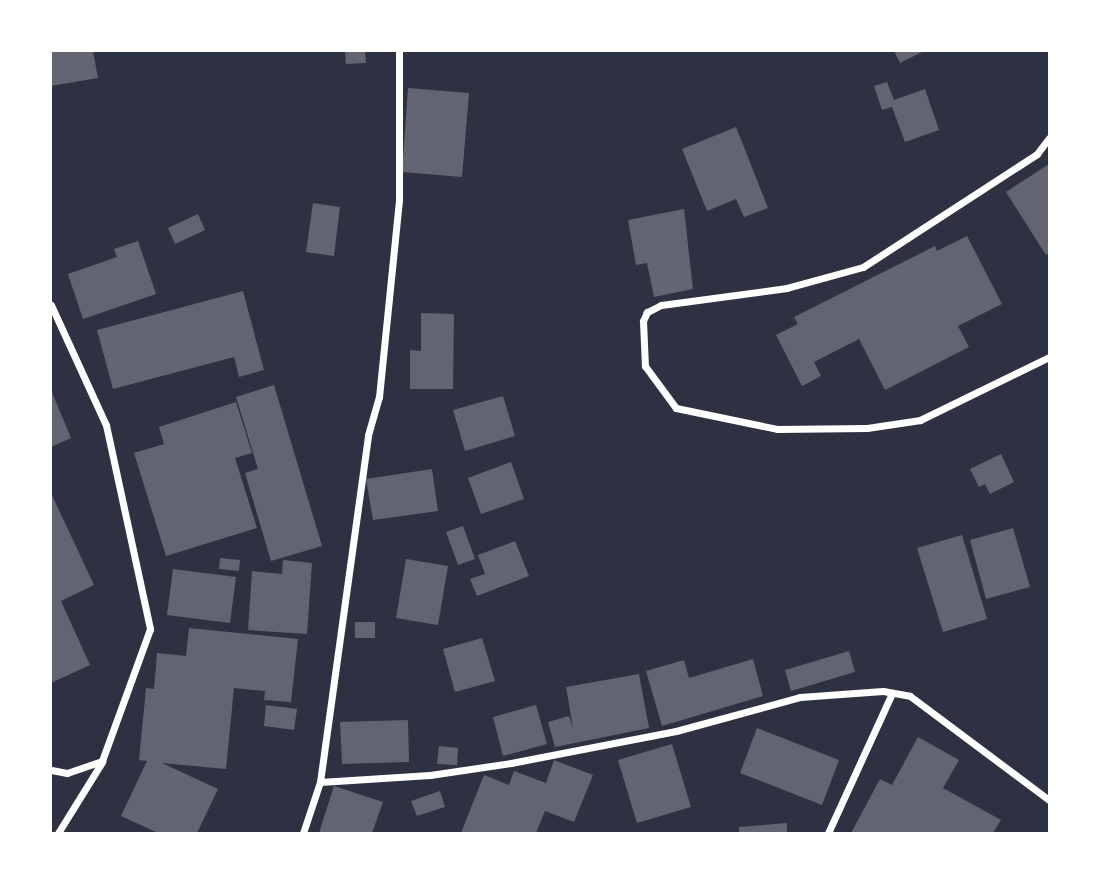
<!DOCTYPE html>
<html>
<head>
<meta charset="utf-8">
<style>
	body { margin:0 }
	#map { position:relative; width:1100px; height:884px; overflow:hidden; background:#2d3142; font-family:Poppins,sans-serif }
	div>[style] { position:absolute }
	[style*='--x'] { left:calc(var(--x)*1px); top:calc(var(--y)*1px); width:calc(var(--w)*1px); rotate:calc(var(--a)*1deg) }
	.building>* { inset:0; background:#626471 }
	.minor>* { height:7px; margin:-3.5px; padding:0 3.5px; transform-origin:3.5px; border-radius:3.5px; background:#fff }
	span { translate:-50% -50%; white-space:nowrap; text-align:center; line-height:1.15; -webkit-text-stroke:7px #fff; paint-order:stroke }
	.frame { position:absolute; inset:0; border:52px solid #fff; pointer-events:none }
</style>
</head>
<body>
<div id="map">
	<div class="building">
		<i style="clip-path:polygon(51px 51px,93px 51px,98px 78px,51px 86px)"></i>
		<i style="clip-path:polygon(345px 51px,365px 51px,366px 63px,346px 64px)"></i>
		<i style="clip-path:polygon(894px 51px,924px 51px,900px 63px)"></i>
		<i style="clip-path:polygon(887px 82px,894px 100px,925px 89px,939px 130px,905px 142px,892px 107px,882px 110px,874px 86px)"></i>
		<i style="clip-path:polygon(408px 88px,469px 93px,462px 177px,402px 172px)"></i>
		<i style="clip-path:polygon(736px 127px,768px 208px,744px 217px,736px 199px,707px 211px,682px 149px)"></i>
		<i style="clip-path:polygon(1049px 164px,1049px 253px,1046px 255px,1006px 192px)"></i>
		<i style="clip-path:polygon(313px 203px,340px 207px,334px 256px,306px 252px)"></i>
		<i style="clip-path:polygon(684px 209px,693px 289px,654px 297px,647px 263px,636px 265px,628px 220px)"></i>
		<i style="clip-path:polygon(198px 214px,205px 230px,175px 244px,168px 228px)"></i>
		<i style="clip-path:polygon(967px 236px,1002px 304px,958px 326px,969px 347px,885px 390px,859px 339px,814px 362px,821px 376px,802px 386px,776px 335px,798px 324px,794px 317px,935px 246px,937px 251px)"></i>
		<i style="clip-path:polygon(138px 241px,156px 294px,83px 319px,68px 274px,117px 257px,114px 249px)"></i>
		<i style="clip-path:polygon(243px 291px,264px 370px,239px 377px,234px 357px,113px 389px,97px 330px)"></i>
		<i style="clip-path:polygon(421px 313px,454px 314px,453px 389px,410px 389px,410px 350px,421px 351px)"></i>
		<i style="clip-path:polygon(274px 385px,322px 546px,271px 561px,245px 473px,258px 469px,236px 397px)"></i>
		<i style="clip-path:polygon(51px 390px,71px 438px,51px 447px)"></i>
		<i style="clip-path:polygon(503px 396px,515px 436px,465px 451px,453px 410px)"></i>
		<i style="clip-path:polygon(236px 402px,252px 453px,235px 458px,257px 528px,166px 556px,134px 453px,164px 444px,159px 427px)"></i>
		<i style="clip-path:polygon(1001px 454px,1014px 482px,990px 494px,985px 484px,979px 487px,970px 469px)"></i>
		<i style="clip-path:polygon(511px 462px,524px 499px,481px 514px,468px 478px)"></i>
		<i style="clip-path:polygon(432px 469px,438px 511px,373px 520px,366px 479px)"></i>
		<i style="clip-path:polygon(51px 493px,94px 585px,61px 601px,90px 665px,51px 683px)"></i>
		<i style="clip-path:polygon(463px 526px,475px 559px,458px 565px,446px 532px)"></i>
		<i style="clip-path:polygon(1013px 528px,1030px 587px,986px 599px,970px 540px)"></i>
		<i style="clip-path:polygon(962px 535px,987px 619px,943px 632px,917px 548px)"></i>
		<i style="clip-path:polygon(515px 541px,529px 576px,477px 596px,470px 579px,485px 574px,478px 555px)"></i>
		<i style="clip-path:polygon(220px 558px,240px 560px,239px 571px,219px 569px)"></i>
		<i style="clip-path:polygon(406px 559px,448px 566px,438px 625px,396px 618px)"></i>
		<i style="clip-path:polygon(283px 560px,312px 563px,307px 634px,248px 630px,252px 571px,282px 574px)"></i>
		<i style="clip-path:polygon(173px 569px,236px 577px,230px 623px,167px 615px)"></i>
		<i style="clip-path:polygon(355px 622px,375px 622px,375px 638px,355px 638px)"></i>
		<i style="clip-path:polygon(189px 628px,298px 639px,291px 702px,264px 700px,265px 691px,234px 688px,226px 769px,162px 763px,218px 789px,197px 833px,158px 833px,121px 816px,147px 761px,139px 760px,146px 688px,154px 689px,157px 653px,186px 656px)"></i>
		<i style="clip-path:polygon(482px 638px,495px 681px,455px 692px,443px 649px)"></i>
		<i style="clip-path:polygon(849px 651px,855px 672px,791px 691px,785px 670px)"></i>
		<i style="clip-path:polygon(753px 659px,763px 696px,662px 726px,646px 671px,684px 660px,689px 678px)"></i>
		<i style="clip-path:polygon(639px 674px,649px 728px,555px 747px,548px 722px,569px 716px,573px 728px,566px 687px)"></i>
		<i style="clip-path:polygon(266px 705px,297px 709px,294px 730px,264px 726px)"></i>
		<i style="clip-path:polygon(536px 705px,547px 744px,503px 756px,493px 717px)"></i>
		<i style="clip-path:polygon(408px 720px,409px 762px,342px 764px,340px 722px)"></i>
		<i style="clip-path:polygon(757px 728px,839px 760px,822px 805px,740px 773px)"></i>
		<i style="clip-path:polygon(918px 737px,959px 760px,943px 788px,1001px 820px,993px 833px,851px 833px,880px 779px,892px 785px)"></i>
		<i style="clip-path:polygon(672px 744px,691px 807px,637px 823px,618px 760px)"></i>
		<i style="clip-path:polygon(439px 746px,458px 748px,457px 765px,437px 764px)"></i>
		<i style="clip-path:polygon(554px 760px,593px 775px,574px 822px,545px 811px,536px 833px,461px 833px,484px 775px,509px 785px,514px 771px,546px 783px)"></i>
		<i style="clip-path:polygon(334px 786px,383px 802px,372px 833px,319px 833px)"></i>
		<i style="clip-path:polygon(440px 791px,445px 807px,417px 816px,411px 801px)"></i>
		<i style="clip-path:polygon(787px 823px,787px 833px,739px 833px,739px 827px)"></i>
	</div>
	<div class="minor">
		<i style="--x:1049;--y:138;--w:20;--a:127"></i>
		<i style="--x:1037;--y:154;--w:207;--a:147"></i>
		<i style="--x:863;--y:267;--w:79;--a:164.6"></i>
		<i style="--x:787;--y:288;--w:127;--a:172.3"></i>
		<i style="--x:661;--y:305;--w:16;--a:153"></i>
		<i style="--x:647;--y:312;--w:10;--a:114"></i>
		<i style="--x:643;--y:321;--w:45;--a:87.5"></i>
		<i style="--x:645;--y:366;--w:52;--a:53.6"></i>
		<i style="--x:676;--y:408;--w:103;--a:11.7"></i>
		<i style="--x:777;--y:429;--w:90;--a:-0.6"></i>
		<i style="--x:867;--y:428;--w:54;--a:-8.6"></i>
		<i style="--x:920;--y:420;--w:144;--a:-26"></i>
		<i style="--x:51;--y:305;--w:132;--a:65.4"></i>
		<i style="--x:106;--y:425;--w:209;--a:77.8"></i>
		<i style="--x:150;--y:629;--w:140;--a:110"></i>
		<i style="--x:102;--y:761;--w:37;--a:161"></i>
		<i style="--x:67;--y:773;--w:16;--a:-169"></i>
		<i style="--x:320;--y:782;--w:110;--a:-3.6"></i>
		<i style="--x:430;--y:775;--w:82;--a:-8.4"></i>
		<i style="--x:511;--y:763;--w:168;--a:-11"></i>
		<i style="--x:676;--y:731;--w:129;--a:-15.3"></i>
		<i style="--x:800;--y:697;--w:83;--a:-4.1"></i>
		<i style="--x:883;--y:691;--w:27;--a:10"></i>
		<i style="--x:910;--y:696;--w:174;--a:36.8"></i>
		<i style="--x:58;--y:833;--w:84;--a:-58.2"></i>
		<i style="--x:303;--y:833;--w:54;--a:-71.6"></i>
		<i style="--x:320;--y:782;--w:350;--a:-82.1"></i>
		<i style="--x:368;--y:435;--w:40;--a:-74"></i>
		<i style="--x:379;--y:397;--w:198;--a:-84.2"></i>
		<i style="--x:399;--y:200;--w:149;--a:-90"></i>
		<i style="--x:828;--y:833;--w:154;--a:-65.4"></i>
	</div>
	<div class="frame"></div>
</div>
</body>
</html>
